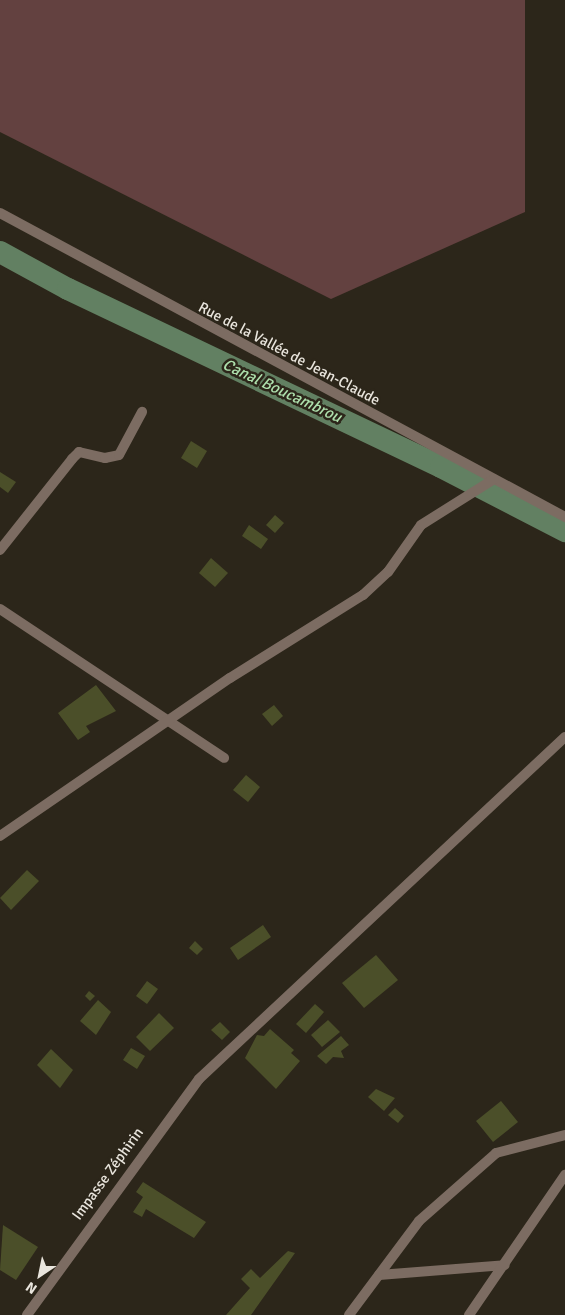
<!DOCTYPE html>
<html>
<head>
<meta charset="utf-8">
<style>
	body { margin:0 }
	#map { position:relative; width:565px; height:1315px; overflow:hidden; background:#2c261a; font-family:Signika,sans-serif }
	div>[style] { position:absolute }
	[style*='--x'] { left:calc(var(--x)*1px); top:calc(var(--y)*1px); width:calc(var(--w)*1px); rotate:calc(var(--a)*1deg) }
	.green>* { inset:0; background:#634140 }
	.canal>* { height:22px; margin:-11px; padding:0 11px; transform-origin:11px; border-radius:11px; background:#628062 }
	.building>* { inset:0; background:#4b4f29 }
	.street>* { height:10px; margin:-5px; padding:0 5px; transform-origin:5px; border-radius:5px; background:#7c6c62 }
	span { translate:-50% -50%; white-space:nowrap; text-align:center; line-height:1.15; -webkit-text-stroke:5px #2c261a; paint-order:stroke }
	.street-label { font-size:15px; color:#e9e5dd }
	.water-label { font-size:16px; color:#addfac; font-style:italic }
	.north { position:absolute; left:15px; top:1250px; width:50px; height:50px; -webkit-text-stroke:4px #2c261a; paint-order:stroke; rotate:214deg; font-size:14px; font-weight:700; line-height:20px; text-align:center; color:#e9e5dd }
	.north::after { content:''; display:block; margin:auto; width:18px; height:22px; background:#e9e5dd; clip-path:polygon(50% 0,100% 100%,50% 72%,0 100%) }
</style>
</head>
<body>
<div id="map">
	<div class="green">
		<i style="clip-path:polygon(0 0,525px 0,525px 212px,331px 299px,0 132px)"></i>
	</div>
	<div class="canal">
		<i style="--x:0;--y:252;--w:77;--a:28.6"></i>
		<i style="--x:68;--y:289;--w:413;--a:25.5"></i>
		<i style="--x:441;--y:467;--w:140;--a:27.3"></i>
	</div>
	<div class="building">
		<i style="clip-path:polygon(191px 441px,207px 451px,197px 468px,181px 458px)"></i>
		<i style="clip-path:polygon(0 472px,16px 482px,8px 493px,0 487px)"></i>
		<i style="clip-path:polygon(275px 515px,284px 523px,275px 533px,266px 525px)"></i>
		<i style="clip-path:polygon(249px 525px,268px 539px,261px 549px,242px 536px)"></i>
		<i style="clip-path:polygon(211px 558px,228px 573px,215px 587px,199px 573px)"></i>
		<i style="clip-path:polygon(96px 685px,116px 711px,86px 726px,90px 732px,78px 740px,58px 713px)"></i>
		<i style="clip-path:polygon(274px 705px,283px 716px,272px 726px,262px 714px)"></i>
		<i style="clip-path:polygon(246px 775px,260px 787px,248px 802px,233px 790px)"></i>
		<i style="clip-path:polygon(27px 870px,39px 881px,11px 910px,0 898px)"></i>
		<i style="clip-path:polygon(263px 925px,271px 937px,238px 960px,230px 948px)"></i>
		<i style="clip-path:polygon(195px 941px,203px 949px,197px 955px,189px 948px)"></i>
		<i style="clip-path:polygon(376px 955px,398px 980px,364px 1008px,342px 983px)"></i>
		<i style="clip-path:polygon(147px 981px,158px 989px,147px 1004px,136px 996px)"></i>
		<i style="clip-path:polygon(89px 991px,95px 996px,90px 1001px,85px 996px)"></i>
		<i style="clip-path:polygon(98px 1000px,111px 1012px,96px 1035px,80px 1021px)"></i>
		<i style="clip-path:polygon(315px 1004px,324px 1012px,306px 1033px,296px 1024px)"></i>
		<i style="clip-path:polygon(159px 1013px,174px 1028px,150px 1051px,136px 1037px)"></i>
		<i style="clip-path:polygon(328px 1020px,340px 1032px,322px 1047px,311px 1035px)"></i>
		<i style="clip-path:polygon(220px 1022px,230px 1032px,222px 1040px,211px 1030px)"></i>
		<i style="clip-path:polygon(270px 1029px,294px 1050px,291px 1053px,300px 1061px,276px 1089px,245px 1058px,257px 1035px,264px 1036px)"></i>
		<i style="clip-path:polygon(341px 1036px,349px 1045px,341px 1051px,344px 1058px,333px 1057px,326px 1064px,317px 1056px)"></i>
		<i style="clip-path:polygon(131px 1048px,145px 1056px,137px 1069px,123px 1060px)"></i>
		<i style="clip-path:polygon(51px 1049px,73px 1070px,60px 1088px,37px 1065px)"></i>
		<i style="clip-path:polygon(376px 1089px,395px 1098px,384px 1111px,368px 1097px)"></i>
		<i style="clip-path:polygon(501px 1101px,518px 1122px,493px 1142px,476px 1121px)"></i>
		<i style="clip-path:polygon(395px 1108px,404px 1116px,398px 1123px,388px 1115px)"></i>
		<i style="clip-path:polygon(143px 1182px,206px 1222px,194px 1238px,146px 1209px,142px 1217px,133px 1212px,143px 1197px,136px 1192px)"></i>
		<i style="clip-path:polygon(3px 1225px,38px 1247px,16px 1280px,0 1270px)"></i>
		<i style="clip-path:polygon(288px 1251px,295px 1253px,251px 1315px,226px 1315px,250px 1288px,241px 1279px,251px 1269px,260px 1278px)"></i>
	</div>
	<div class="street">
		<i style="--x:0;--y:213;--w:642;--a:28.28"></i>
		<i style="--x:0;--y:550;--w:116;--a:-51.6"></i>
		<i style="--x:72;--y:459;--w:10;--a:-45"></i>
		<i style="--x:79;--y:452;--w:27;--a:13"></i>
		<i style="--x:105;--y:458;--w:14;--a:-12"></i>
		<i style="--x:119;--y:455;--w:49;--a:-61.9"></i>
		<i style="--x:0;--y:609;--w:269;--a:33.6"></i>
		<i style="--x:0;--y:836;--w:279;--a:-34.5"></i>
		<i style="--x:230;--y:678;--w:157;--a:-32"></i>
		<i style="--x:363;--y:595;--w:34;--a:-43"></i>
		<i style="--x:388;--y:572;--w:57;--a:-54.9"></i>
		<i style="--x:421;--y:525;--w:86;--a:-32.2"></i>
		<i style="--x:379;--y:1275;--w:126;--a:-4.5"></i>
		<i style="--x:27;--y:1315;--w:292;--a:-53.9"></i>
		<i style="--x:199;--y:1079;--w:501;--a:-43.06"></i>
		<i style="--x:349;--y:1315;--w:117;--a:-53.3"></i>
		<i style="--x:419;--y:1221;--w:103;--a:-41.4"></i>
		<i style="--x:496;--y:1153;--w:71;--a:-14.6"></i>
		<i style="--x:469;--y:1315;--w:170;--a:-55.6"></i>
	</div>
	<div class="street-label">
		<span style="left:289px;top:354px;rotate:28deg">Rue de la Vallée de Jean-Claude</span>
		<span style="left:108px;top:1174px;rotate:-54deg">Impasse Zéphirin</span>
	</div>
	<div class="water-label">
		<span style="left:282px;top:391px;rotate:25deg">Canal Boucambrou</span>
	</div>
	<div class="north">N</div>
</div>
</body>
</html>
